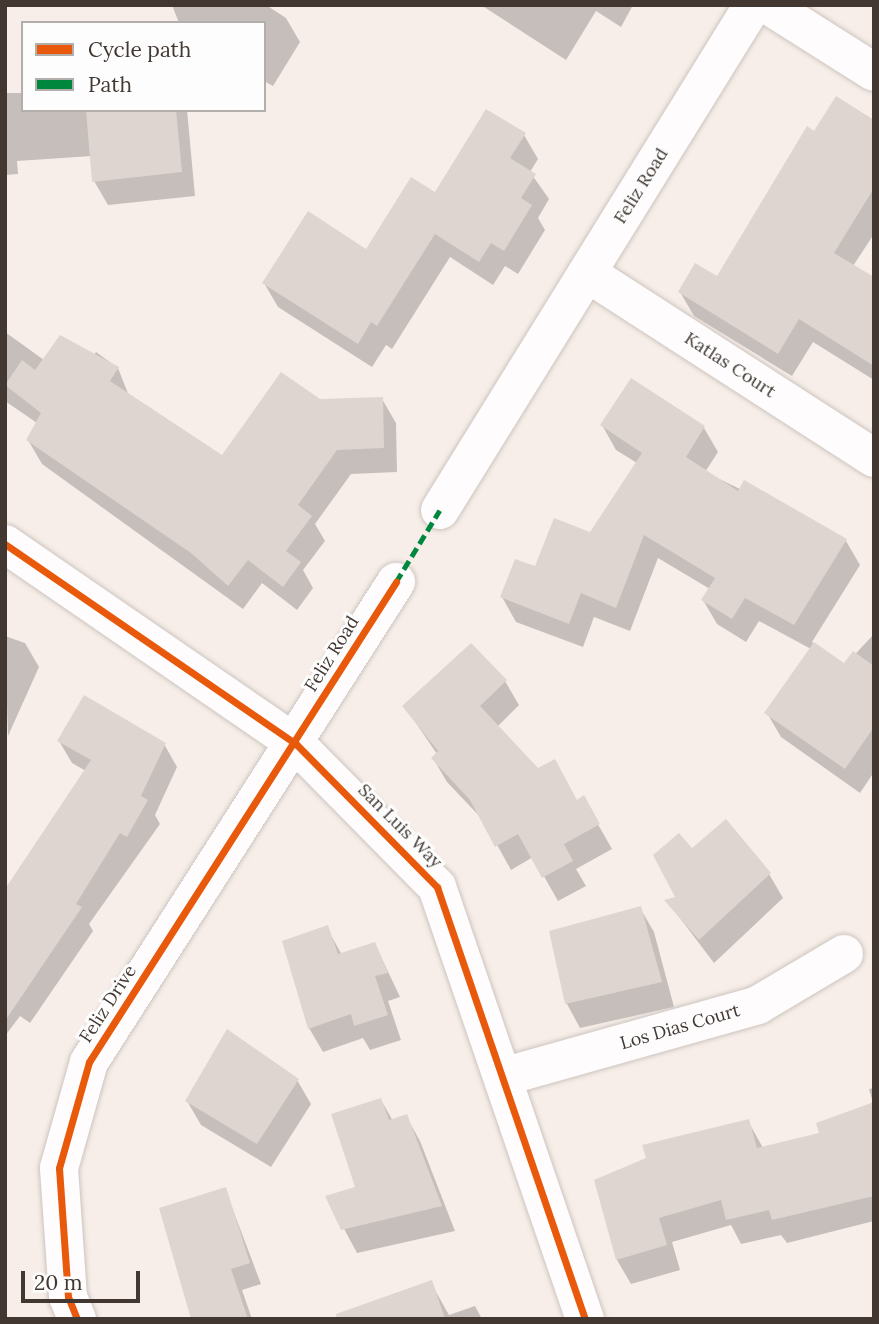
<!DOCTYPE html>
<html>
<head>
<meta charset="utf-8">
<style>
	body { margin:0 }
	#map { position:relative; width:879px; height:1324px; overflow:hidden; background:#f7eee9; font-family:Lora,serif }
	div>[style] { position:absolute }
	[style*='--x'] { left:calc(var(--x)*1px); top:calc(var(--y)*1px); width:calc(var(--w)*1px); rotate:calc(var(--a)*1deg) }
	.shadow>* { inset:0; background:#0003 }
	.building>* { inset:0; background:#ded5d0 }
	.roads { filter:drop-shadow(0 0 2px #cdc4bf) drop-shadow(0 0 2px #cdc4bf) }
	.minor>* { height:38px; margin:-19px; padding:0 19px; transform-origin:19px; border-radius:19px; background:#fefcfc }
	.quiet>* { height:5px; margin-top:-2.5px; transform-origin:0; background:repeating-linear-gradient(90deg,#00873e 0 10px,transparent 0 15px) }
	.cycleway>* { height:7px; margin:-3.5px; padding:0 3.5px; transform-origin:3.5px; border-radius:3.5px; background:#e8590c }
	span { translate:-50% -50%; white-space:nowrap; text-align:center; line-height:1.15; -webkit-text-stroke:6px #fdfdfd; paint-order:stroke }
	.street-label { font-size:18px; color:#423731 }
	.frame { position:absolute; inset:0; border:7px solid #423731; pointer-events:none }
	.legend { position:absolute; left:21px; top:21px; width:245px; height:91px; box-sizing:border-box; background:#fdfdfd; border:2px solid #b2aeab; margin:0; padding:9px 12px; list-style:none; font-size:21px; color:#423731 }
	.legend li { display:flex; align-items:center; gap:14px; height:35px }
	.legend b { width:35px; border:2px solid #b2aeab }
	.scale { position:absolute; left:21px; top:1271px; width:119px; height:32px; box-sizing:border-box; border:4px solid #423731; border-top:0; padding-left:9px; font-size:21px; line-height:24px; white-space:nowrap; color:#423731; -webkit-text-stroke:5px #fdfdfd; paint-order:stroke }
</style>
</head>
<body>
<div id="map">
	<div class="shadow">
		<i style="clip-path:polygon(172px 5px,266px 5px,286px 18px,300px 42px,273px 86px,264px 81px,264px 23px,179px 23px)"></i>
		<i style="clip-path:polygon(481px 5px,633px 5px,621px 27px,596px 11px,566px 60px)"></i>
		<i style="clip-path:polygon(5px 93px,23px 93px,23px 110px,187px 110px,195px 196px,108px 205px,94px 181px,92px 156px,17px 161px,18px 174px,5px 175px)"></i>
		<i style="clip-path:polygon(874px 127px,874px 234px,853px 266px,874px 279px,874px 380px,813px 342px,792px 376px,694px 316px,680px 292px,717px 278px,815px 133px)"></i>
		<i style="clip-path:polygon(524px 135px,538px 159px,530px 172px,549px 199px,538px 218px,545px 230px,518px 274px,505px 266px,493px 285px,450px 257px,392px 349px,386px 345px,372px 367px,278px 307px,264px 283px,367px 251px)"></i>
		<i style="clip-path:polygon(5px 332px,44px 360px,91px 359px,96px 352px,118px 368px,129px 396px,222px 458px,320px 401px,382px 399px,396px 423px,397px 472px,351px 474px,315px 524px,325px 541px,303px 570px,313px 588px,297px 610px,262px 583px,243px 609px,42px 464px,28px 440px,37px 423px,5px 401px)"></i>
		<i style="clip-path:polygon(631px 380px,704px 428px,718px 452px,705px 472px,846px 541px,860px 565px,812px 642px,845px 665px,874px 634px,874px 772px,860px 793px,781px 737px,767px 713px,811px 649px,759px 621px,746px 642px,717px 624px,703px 600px,710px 589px,658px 558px,630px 631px,594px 617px,583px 647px,516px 622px,502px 597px,591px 535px,637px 463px,616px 450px,602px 425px)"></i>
		<i style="clip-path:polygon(5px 636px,25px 643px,39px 667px,8px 736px)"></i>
		<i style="clip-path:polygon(505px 681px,519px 705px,497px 727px,538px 770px,577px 801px,583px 798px,612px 849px,576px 869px,586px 886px,558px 901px,533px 857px,511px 870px,484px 821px,447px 782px,433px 758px,437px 754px,405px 707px)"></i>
		<i style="clip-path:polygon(59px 741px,164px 744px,177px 767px,155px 815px,160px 824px,89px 924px,93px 931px,30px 1023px,20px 1016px,5px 1036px,5px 892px,86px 771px,72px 763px)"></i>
		<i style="clip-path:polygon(692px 850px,769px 874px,783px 898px,714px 963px,667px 901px,677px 898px)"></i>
		<i style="clip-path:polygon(640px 908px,654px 932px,674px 1007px,580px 1028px,567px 1004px,551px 932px)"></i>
		<i style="clip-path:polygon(327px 928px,342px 955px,375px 944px,400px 997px,388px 1001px,401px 1040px,370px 1050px,363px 1038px,323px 1052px,309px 1028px)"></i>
		<i style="clip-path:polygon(297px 1080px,311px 1104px,271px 1167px,201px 1125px,187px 1101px)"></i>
		<i style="clip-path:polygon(874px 1088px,874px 1221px,787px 1243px,781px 1235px,741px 1244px,731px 1225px,672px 1242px,680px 1270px,631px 1284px,617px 1260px,748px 1121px,763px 1148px,821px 1134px,873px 1103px,869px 1089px)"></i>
		<i style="clip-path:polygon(381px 1100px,393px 1121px,406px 1116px,420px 1141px,455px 1231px,357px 1253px,327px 1197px,357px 1188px)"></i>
		<i style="clip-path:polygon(225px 1189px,261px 1284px,242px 1290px,252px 1319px,192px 1319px)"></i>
		<i style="clip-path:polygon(431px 1283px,449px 1315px,475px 1306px,482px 1319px,373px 1319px)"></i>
	</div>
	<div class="building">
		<i style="clip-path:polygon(836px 96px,874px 120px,874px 188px,834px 253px,874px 277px,874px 366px,799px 319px,778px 354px,678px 292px,695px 263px,717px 276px,807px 126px,814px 131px)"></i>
		<i style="clip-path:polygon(486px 109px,526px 133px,510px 158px,536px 174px,521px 198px,532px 205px,504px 251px,491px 243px,479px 262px,435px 234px,377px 326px,371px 322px,358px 344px,262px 283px,308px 211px,366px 249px,411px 177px,435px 192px)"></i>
		<i style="clip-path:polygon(86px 110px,176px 110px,182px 172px,92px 182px)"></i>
		<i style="clip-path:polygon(60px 335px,119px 367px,110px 381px,222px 455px,281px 372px,320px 399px,383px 397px,384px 448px,337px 450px,298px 505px,312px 516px,286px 551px,301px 562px,283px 587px,248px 560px,228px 586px,191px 553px,26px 440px,41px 413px,5px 385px,22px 360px,35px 370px)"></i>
		<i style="clip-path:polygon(631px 378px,705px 426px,686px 457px,738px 491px,744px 480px,847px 539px,794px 625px,745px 598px,732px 619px,701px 600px,715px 578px,644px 535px,616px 608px,581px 593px,569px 624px,500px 597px,515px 559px,535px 566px,554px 518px,590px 532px,642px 453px,600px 425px)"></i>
		<i style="clip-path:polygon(814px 642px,844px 663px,853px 651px,874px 666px,874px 727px,845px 769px,764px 713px)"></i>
		<i style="clip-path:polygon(471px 643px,507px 680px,480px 706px,538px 768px,555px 759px,577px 800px,584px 795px,600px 824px,564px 844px,573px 861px,542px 878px,518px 834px,495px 847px,470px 800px,431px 758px,438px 751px,402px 706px)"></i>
		<i style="clip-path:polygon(84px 695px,166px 743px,141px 796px,148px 800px,127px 837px,120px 833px,76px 904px,82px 907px,5px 1021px,5px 889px,91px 760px,57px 741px)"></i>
		<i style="clip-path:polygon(726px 819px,771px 873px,699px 940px,664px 900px,675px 897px,653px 855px,679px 833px,692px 848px)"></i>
		<i style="clip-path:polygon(641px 906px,662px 982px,565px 1004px,549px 931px)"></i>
		<i style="clip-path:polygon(328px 925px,338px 954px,375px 942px,388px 973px,375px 976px,388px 1015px,354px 1026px,351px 1014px,308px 1029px,282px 941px)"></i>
		<i style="clip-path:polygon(227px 1029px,299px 1079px,257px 1144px,185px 1101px)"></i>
		<i style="clip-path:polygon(381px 1098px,389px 1120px,407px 1114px,442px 1206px,341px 1230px,325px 1196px,355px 1187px,331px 1114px)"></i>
		<i style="clip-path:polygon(874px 1102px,874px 1196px,772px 1220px,769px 1210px,726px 1220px,721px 1200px,659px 1218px,667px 1245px,616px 1260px,594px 1180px,646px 1158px,642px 1145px,749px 1119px,757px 1148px,819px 1133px,816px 1123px)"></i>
		<i style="clip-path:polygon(226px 1187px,250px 1263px,231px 1269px,248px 1319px,191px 1319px,159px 1208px)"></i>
		<i style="clip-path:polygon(432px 1280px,445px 1319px,337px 1319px,336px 1314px)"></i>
	</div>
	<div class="roads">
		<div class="minor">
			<i style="--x:768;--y:5;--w:125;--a:32.3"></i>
			<i style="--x:587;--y:273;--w:341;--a:32.8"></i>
			<i style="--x:440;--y:510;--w:594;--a:-58.21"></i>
			<i style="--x:5;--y:544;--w:353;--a:34.5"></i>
			<i style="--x:296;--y:744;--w:201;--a:45.4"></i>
			<i style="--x:437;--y:887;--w:457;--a:71.1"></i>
			<i style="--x:506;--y:1076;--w:262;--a:-15.7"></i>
			<i style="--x:758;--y:1005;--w:100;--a:-30.7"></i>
			<i style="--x:77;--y:1319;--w:24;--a:-112"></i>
			<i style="--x:68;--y:1297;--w:129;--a:-94"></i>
			<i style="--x:59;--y:1168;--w:110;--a:-74.2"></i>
			<i style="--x:89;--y:1062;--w:570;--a:-57.4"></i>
		</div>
	</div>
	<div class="quiet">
		<i style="--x:396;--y:582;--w:84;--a:-58.6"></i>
	</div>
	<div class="cycleway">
		<i style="--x:5;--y:544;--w:353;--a:34.5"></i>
		<i style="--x:296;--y:744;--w:201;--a:45.4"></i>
		<i style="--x:437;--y:887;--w:457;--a:71.1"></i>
		<i style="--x:77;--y:1319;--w:24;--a:-112"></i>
		<i style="--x:68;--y:1297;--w:129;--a:-94"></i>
		<i style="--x:59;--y:1168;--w:110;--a:-74.2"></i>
		<i style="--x:89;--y:1062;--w:570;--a:-57.4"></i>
	</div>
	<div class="street-label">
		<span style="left:641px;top:186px;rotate:-58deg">Feliz Road</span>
		<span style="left:730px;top:365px;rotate:33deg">Katlas Court</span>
		<span style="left:332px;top:654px;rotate:-58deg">Feliz Road</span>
		<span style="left:400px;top:826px;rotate:45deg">San Luis Way</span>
		<span style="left:108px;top:1004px;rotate:-57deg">Feliz Drive</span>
		<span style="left:680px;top:1027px;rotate:-16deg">Los Dias Court</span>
	</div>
	<div class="frame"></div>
	<ul class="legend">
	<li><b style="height:9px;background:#e8590c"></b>Cycle path</li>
	<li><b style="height:9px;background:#00873e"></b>Path</li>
	</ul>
	<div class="scale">20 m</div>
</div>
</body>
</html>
